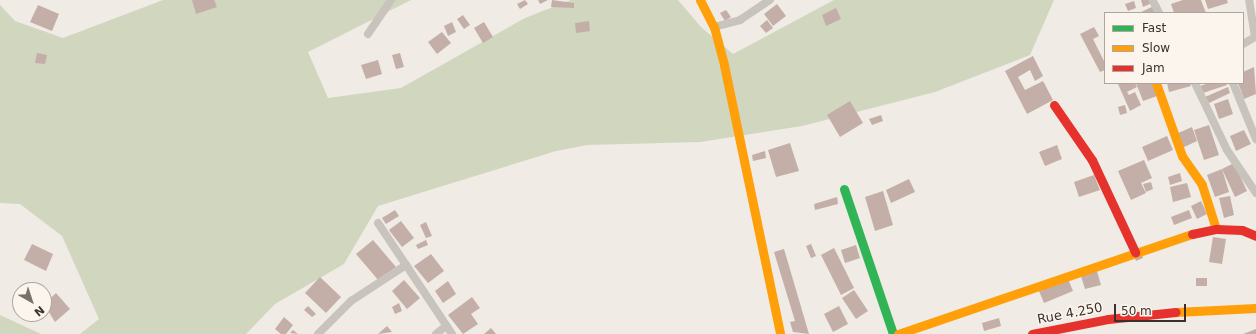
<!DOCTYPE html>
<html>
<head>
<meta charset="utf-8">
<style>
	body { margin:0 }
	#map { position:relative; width:1256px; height:334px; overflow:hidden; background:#f0ebe5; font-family:"DejaVu Sans",sans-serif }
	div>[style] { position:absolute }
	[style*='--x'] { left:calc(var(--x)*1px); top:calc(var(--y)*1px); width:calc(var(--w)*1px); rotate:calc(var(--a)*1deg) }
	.green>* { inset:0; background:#d1d6bf }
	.building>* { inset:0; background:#c3afa7 }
	.street>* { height:8px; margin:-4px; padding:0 4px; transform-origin:4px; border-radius:4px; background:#c9c3be }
	.fast>* { height:9px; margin:-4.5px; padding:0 4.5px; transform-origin:4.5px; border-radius:4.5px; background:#30b455 }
	.slow>* { height:9px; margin:-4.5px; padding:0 4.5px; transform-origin:4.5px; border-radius:4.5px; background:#ff9f0a }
	.jam>* { height:9px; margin:-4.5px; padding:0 4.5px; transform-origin:4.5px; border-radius:4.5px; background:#e5322d }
	span { translate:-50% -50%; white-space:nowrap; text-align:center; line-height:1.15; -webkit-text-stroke:3px #fbf5ee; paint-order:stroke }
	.street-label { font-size:13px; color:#3b302b }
	.legend { position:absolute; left:1104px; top:12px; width:140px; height:72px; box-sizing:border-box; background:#fbf5ee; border:1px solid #aea6a0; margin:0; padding:5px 7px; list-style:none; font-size:12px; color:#3b302b }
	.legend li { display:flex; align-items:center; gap:8px; height:20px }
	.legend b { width:20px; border:1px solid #aea6a0 }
	.north { position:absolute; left:12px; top:282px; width:40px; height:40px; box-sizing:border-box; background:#fbf5ee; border:1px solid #aea6a0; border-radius:50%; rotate:141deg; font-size:11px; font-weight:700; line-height:16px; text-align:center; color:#3b302b }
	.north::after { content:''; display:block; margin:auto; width:14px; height:18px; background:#7a716c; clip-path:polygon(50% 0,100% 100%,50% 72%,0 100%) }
	.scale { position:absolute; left:1114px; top:304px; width:72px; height:18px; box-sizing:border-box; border:2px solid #3b302b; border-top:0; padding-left:5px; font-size:12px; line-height:14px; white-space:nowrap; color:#3b302b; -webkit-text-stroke:3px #fbf5ee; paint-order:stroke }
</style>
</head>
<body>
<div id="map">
	<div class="green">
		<i style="clip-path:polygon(163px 0,411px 0,308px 52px,328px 98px,401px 88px,525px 18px,571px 0,678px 0,701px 27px,733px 54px,834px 0,1054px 0,1030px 55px,935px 92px,802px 126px,700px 142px,587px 145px,556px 151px,378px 206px,344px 264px,275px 304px,246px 334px,80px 334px,99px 319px,62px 236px,20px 204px,0 203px,0 5px,15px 21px,63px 38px)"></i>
		<i style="clip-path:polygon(0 315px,41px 334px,0 334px)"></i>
	</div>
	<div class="building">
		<i style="clip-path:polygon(192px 0,214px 0,217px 7px,196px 14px)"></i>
		<i style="clip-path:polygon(525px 0,528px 4px,520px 9px,517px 4px)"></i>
		<i style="clip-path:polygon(538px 0,548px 0,540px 4px)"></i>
		<i style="clip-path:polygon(552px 0,574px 3px,574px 8px,551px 7px)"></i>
		<i style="clip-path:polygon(1141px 0,1151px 0,1152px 3px,1143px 7px)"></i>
		<i style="clip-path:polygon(1183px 0,1201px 0,1206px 13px,1174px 13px,1171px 4px)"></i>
		<i style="clip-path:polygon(1205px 0,1227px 0,1228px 3px,1208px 9px)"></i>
		<i style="clip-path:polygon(1134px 1px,1136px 8px,1128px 11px,1125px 4px)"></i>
		<i style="clip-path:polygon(777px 4px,786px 16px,773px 26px,764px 14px)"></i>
		<i style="clip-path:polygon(38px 5px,59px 14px,52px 31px,30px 22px)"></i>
		<i style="clip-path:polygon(1154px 6px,1158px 13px,1139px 13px)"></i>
		<i style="clip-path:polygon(836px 8px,841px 19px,826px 26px,822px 15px)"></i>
		<i style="clip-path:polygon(726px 10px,731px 17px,725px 21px,720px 13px)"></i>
		<i style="clip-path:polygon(463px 15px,470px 25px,464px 29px,457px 19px)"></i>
		<i style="clip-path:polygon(767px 20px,773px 28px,766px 33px,760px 26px)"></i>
		<i style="clip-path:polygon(589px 21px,590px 31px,576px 33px,575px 23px)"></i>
		<i style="clip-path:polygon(452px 22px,456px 32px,448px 36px,444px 26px)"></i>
		<i style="clip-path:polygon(484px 22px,493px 37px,483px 43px,474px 28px)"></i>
		<i style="clip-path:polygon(1094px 27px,1099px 36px,1093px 39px,1105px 63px,1105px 70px,1100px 72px,1080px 34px)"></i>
		<i style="clip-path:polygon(442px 32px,451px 43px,437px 54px,428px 42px)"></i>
		<i style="clip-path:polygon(37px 53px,47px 55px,45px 64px,35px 63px)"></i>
		<i style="clip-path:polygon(400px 53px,404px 67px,396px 69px,392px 55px)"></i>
		<i style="clip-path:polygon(1033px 56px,1043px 76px,1035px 81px,1030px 70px,1018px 77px,1025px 90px,1043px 81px,1053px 100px,1027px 114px,1005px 71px)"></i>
		<i style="clip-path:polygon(378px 60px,382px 74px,366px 79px,361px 65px)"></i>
		<i style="clip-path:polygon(1254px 67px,1256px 94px,1244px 99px,1238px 83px,1243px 83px,1243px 72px)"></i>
		<i style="clip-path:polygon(1135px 83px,1137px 87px,1127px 92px,1129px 95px,1135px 92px,1141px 105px,1130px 111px,1118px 84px)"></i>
		<i style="clip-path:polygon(1136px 83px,1153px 83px,1157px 96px,1143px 101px)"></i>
		<i style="clip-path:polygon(1167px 83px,1190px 83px,1191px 86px,1169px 92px)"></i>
		<i style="clip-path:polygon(1209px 83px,1226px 83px,1227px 85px,1203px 93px,1200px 86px)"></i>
		<i style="clip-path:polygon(1228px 87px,1230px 93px,1209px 103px,1205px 97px)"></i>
		<i style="clip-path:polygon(1228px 99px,1233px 114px,1219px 119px,1214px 104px)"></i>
		<i style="clip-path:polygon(850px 101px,863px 123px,840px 137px,827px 115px)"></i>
		<i style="clip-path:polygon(1125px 105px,1127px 113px,1120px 115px,1118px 107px)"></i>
		<i style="clip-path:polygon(881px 115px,883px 121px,872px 125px,869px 119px)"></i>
		<i style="clip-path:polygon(1209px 125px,1219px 155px,1204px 160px,1194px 130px)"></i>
		<i style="clip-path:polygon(1192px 127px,1197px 141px,1182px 148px,1176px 134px)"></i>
		<i style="clip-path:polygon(1244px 130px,1251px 144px,1236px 151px,1230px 136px)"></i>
		<i style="clip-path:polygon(1167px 136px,1173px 150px,1148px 161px,1142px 147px)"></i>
		<i style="clip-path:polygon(790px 143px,799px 171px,776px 177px,768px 150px)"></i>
		<i style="clip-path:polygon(1057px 145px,1062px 159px,1045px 166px,1039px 152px)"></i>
		<i style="clip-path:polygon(765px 151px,766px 158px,753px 161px,752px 155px)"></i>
		<i style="clip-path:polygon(1144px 160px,1152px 178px,1141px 183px,1146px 193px,1131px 200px,1118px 171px)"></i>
		<i style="clip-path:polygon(1234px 163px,1247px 191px,1235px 197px,1222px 169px)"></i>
		<i style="clip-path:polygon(1222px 169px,1229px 192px,1215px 197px,1207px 175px)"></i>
		<i style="clip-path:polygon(1180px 173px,1182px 181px,1170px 185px,1168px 177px)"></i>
		<i style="clip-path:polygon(1094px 175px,1100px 190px,1079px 197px,1074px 182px)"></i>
		<i style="clip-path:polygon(909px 179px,915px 192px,891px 203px,886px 190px)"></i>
		<i style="clip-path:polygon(1151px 182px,1153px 189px,1146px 192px,1143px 184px)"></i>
		<i style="clip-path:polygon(1187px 183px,1191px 197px,1173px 202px,1170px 187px)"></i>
		<i style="clip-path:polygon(883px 191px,893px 225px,875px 231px,865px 197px)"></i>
		<i style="clip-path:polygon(1230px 196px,1234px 215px,1224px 218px,1219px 198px)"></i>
		<i style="clip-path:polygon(837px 197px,838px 204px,815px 210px,814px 204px)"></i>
		<i style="clip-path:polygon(1201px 201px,1207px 214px,1197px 219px,1191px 206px)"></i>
		<i style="clip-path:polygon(395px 210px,399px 216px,386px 224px,382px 218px)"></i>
		<i style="clip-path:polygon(1189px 210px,1192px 218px,1174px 225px,1171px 217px)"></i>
		<i style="clip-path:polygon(401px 221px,414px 238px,402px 247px,389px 230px)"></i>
		<i style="clip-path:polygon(426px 222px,432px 236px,426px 238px,420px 225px)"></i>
		<i style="clip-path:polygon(1213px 237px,1226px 239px,1222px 264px,1209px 262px)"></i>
		<i style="clip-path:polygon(373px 240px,396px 267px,379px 281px,356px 254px)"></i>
		<i style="clip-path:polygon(426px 240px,428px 245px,418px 249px,416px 245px)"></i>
		<i style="clip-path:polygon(32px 244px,53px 254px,46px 271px,24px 260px)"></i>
		<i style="clip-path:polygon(811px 244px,816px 256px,811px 258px,806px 246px)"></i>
		<i style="clip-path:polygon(856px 245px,860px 258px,845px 263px,841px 250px)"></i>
		<i style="clip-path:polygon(834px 248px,854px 288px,841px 295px,821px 255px)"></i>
		<i style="clip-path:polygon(784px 249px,809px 334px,793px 332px,790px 322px,795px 321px,774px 252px)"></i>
		<i style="clip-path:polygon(431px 254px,444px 271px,428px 283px,414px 266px)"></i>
		<i style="clip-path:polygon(1142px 254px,1143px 258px,1136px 261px,1134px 256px)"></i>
		<i style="clip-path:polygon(1096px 268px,1101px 285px,1085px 289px,1080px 273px)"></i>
		<i style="clip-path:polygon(320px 277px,341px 297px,326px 313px,305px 293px)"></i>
		<i style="clip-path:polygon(1196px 278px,1207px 278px,1207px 286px,1196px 286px)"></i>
		<i style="clip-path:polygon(1068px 279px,1073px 291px,1044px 303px,1039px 291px)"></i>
		<i style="clip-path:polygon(404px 280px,420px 298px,407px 309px,392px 291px)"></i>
		<i style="clip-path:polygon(448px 281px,456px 294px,443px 303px,435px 291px)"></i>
		<i style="clip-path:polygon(854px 290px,868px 311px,856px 319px,842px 298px)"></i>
		<i style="clip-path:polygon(56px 293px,70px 309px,55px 322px,44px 304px)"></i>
		<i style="clip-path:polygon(472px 297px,480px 308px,471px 314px,478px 324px,463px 334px,448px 315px)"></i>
		<i style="clip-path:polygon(399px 303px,402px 311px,395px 314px,392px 307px)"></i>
		<i style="clip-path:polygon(308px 306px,316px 314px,312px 317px,304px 310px)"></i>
		<i style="clip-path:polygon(839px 306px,848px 324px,833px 332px,824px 314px)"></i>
		<i style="clip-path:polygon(284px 317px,293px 325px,286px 334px,281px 334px,275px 329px)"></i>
		<i style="clip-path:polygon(999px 318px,1001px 326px,984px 331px,982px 323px)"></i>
		<i style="clip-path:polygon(387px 326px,392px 332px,378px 334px)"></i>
		<i style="clip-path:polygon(491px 328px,496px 334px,484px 334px)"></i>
		<i style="clip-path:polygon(1256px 329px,1256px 334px,1243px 334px)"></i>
		<i style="clip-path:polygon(293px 330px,298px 334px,290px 333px)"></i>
	</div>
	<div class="street">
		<i style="--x:1153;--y:1;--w:13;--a:63"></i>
		<i style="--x:714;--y:27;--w:27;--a:-15"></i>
		<i style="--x:740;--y:20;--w:36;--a:-34"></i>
		<i style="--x:368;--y:34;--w:41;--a:-55.9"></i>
		<i style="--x:1243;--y:44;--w:14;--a:-30"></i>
		<i style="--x:1255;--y:37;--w:37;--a:-99"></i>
		<i style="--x:1195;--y:83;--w:74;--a:64.5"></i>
		<i style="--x:1227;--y:150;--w:52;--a:56"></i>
		<i style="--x:1233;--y:83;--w:61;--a:67.7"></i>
		<i style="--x:378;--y:223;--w:133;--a:56.3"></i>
		<i style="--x:318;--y:334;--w:47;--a:-45"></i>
		<i style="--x:351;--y:301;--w:66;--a:-33.2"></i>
		<i style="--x:436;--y:334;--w:13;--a:-39"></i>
	</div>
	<div class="fast">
		<i style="--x:844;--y:189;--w:153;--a:71.3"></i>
	</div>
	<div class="slow">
		<i style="--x:700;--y:0;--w:30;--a:63"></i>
		<i style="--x:714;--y:27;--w:39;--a:75"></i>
		<i style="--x:724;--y:65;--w:275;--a:78.2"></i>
		<i style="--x:1156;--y:83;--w:77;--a:70.4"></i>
		<i style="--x:1182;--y:156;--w:35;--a:55"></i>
		<i style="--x:1202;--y:185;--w:46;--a:72.3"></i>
		<i style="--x:1176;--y:312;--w:80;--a:-2.9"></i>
		<i style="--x:898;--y:334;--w:311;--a:-18.8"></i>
	</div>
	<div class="jam">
		<i style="--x:1054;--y:105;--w:67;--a:55.4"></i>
		<i style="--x:1092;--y:160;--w:102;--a:64.9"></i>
		<i style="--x:1192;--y:234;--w:25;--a:-12"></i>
		<i style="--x:1216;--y:229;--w:26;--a:2"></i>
		<i style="--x:1242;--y:230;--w:15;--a:23"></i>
		<i style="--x:1032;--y:334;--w:77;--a:-11.2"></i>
		<i style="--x:1108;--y:319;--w:68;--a:-5.9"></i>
	</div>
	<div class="street-label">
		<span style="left:1070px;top:314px;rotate:-11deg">Rue 4.250</span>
	</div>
	<ul class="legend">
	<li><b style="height:5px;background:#30b455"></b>Fast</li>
	<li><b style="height:5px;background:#ff9f0a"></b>Slow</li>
	<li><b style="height:5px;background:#e5322d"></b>Jam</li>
	</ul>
	<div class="north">N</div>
	<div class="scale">50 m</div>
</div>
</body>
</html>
